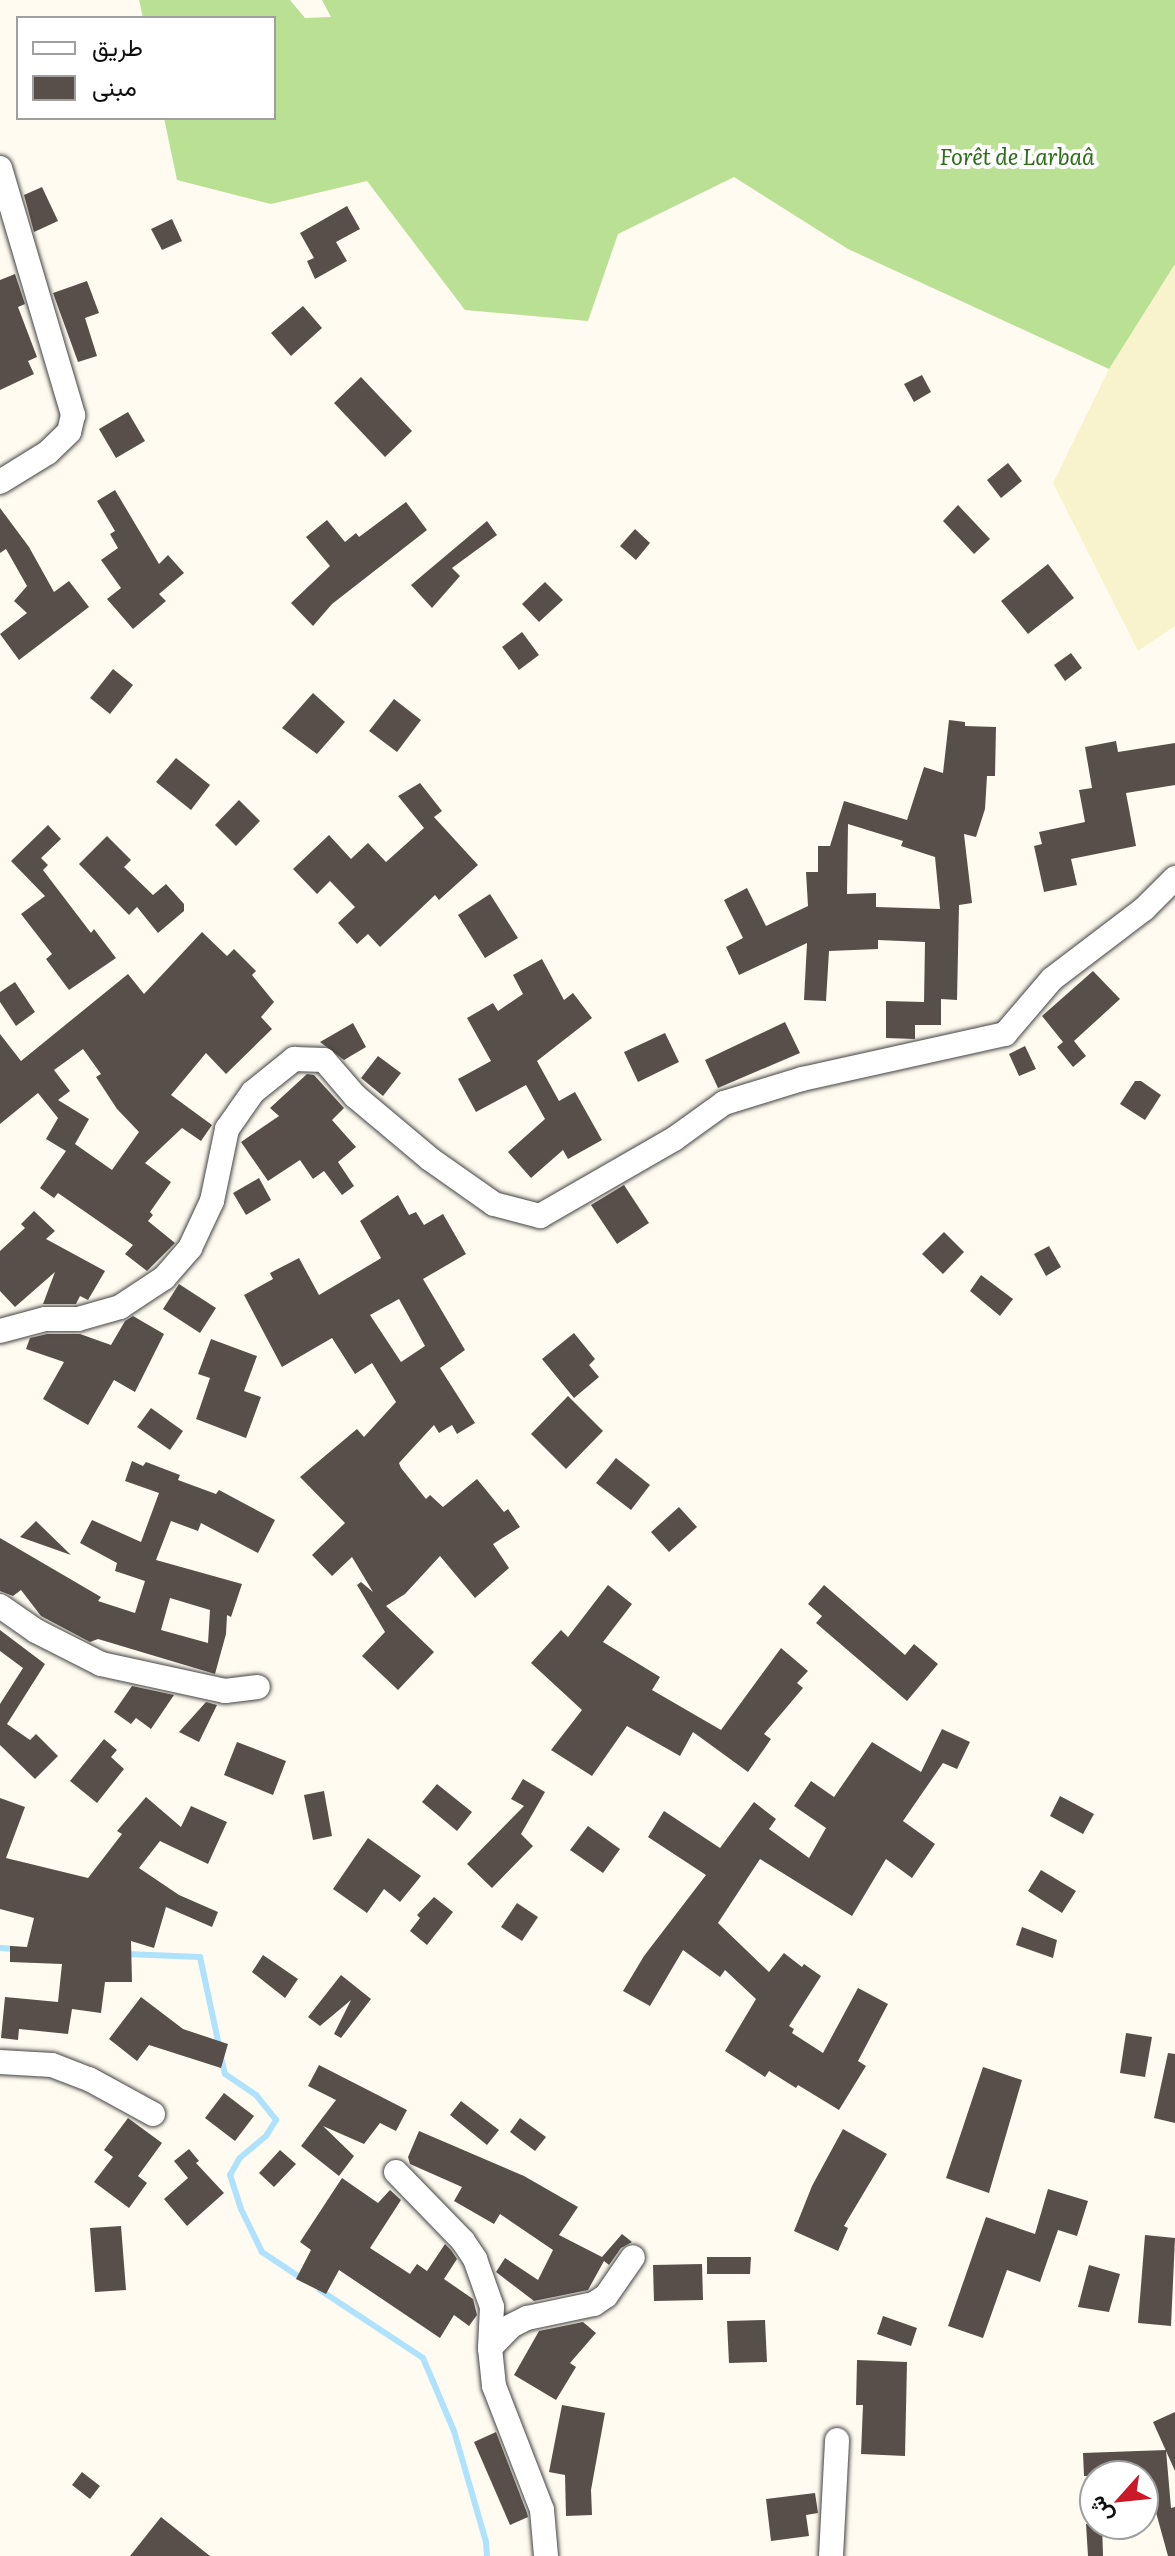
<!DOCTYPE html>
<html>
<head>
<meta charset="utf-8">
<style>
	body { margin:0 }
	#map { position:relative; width:1175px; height:2556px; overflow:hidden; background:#fffbf0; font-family:Literata,Vazirmatn,serif }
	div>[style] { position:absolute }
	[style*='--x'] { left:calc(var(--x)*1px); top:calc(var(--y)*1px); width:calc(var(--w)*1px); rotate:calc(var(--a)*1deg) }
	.farmland>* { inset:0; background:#f8f3cd }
	.forest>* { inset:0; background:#b9e093 }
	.stream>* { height:6px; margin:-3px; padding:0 3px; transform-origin:3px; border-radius:3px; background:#afe2fc }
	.building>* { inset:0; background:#584f4a }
	.roads { filter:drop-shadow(0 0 2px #424242) drop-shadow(0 0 2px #424242) }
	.minor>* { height:24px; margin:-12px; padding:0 12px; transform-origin:12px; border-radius:12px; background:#fff }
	span { translate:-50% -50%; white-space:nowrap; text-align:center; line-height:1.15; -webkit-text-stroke:8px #fff; paint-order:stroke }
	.park-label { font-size:22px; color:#2d6d18; font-style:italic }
	.legend { position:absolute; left:16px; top:16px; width:260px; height:104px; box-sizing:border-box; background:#fff; border:2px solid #9f9f9f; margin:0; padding:10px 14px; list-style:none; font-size:24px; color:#0f0f0f }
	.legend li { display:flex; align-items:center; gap:16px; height:40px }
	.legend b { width:40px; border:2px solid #9f9f9f }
	.north { position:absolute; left:1079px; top:2460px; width:80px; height:80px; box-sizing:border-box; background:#fff; border:2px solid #9f9f9f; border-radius:50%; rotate:243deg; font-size:22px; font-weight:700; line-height:32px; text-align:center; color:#0f0f0f }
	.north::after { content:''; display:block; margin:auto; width:28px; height:36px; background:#cc1929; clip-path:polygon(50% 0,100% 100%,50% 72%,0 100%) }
</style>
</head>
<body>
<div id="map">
	<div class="farmland">
		<i style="clip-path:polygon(1175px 264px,1175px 626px,1138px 651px,1053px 483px,1109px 369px)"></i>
	</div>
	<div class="forest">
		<i style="clip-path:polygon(139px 0,290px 0,305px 18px,331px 17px,322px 0,1175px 0,1175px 264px,1109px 369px,848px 249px,734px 177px,618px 234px,588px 321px,465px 310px,367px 181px,271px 204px,177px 180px,164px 118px,274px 118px,274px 18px,143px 18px)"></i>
	</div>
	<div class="stream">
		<i style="--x:0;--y:1948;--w:16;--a:4"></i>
		<i style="--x:127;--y:1954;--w:73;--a:2.4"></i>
		<i style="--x:200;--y:1957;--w:91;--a:77.9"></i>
		<i style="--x:221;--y:2057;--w:17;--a:77"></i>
		<i style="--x:225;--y:2074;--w:37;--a:34"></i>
		<i style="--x:256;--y:2095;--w:32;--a:51"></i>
		<i style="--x:276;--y:2120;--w:19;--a:122"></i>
		<i style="--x:266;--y:2136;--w:35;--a:140"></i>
		<i style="--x:239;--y:2159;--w:18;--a:119"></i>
		<i style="--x:230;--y:2175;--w:36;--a:72"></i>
		<i style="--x:241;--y:2209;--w:48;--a:64"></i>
		<i style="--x:262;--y:2252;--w:50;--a:33.7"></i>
		<i style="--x:320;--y:2290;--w:123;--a:33.4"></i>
		<i style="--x:423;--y:2358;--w:79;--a:67"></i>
		<i style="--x:454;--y:2431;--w:116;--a:73.9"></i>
		<i style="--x:486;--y:2542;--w:14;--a:86"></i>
	</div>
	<div class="building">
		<i style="clip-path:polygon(42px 187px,58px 221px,34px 232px,24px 195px)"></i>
		<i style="clip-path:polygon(347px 206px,360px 229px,336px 242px,347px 261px,315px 279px,307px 261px,314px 258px,300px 233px)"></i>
		<i style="clip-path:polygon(172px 219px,182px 241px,162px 250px,151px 229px)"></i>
		<i style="clip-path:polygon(15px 274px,25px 304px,18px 307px,37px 357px,28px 361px,34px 374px,0 390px,0 280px)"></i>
		<i style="clip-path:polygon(87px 281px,99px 313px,85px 318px,97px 356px,78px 362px,53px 293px)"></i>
		<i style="clip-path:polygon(303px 306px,322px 328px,291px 356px,271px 333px)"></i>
		<i style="clip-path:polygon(922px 375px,931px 392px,914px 402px,904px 384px)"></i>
		<i style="clip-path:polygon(361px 377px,412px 431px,385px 457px,334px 403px)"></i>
		<i style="clip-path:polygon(128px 412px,145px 441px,116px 458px,99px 429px)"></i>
		<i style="clip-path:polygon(1008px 463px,1022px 481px,1001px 498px,987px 480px)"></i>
		<i style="clip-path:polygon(115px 490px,159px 564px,168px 555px,184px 573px,159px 594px,166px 601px,133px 629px,107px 599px,121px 588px,101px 560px,118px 548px,110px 534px,115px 531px,97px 501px)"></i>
		<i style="clip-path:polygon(406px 502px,427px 530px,332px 604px,313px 626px,291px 603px,330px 566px,306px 537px,327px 520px,345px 542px,356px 533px,359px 537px)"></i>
		<i style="clip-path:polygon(958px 505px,990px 539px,974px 554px,943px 521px)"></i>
		<i style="clip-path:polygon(0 508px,29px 547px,54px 592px,69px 581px,89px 607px,19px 660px,0 634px,27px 613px,14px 601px,27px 586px,6px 549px,0 553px)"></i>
		<i style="clip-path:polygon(487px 521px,497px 535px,452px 568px,460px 576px,432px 608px,411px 585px)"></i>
		<i style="clip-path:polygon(635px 529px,650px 543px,636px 560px,620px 546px)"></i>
		<i style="clip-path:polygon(1048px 564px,1074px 598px,1028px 634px,1001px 601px)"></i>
		<i style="clip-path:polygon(545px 582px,563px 600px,539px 622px,522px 604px)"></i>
		<i style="clip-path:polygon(522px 632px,539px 655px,519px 670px,502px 647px)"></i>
		<i style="clip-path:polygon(1071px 653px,1082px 668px,1065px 681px,1054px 665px)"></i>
		<i style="clip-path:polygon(113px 669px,133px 685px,110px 714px,90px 698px)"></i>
		<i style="clip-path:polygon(313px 693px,345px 722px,317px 754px,282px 728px)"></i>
		<i style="clip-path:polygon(394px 699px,421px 720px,397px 752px,369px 731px)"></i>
		<i style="clip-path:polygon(evenodd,949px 720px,965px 722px,965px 726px,996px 727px,995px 776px,987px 776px,985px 809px,976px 837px,964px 834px,972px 903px,959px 905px,957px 1000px,941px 999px,941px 1025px,915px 1025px,915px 1039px,886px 1038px,886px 1001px,924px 1002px,925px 942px,878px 940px,878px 949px,829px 951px,826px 1001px,804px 1000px,807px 943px,739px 975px,726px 947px,743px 938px,724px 900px,747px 888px,766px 926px,808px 906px,806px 872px,818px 872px,818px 846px,830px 846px,844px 801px,907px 820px,924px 767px,943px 773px,949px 720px,848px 824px,903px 841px,901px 846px,935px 857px,940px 909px,876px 907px,876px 893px,847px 894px,848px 824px)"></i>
		<i style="clip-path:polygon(1116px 741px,1118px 752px,1175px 743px,1175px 785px,1126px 793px,1136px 846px,1071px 859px,1077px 885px,1044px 892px,1034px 846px,1042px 844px,1039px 832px,1085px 822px,1079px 790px,1092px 788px,1085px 747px)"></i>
		<i style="clip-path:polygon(176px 758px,210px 785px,191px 810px,156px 782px)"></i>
		<i style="clip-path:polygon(420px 783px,442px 811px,434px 817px,478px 865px,439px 900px,435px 895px,380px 947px,368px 934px,357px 944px,338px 923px,355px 907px,330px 881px,317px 894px,293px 869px,329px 835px,351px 859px,368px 843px,386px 862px,424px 828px,398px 796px)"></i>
		<i style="clip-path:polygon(239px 800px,260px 821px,236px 846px,215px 825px)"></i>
		<i style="clip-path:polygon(48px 825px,61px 839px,41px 858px,48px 865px,43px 870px,91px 933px,94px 929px,116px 958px,69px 990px,46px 959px,52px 954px,21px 914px,45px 896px,11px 861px)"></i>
		<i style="clip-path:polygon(107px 836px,131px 860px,124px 867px,153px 895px,166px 884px,184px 904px,184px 911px,158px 933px,137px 907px,129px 915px,79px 864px)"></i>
		<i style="clip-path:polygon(490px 894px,518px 938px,485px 958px,458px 915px)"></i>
		<i style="clip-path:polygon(evenodd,202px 932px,227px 956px,234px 949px,256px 971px,252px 975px,274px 1002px,261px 1017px,272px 1029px,226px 1074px,206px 1053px,171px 1095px,212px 1125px,201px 1141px,182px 1128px,145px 1163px,171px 1182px,150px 1212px,153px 1215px,148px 1221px,175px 1243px,147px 1271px,125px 1254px,133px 1245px,58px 1193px,54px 1198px,40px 1188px,66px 1151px,46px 1139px,58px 1118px,38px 1093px,0 1124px,0 1034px,21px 1061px,128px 974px,144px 994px,202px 932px,83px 1049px,101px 1074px,96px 1077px,117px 1109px,139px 1132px,112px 1170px,75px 1144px,89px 1119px,58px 1100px,70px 1091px,54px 1070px,83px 1049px)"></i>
		<i style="clip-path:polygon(542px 959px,564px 1000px,573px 993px,592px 1018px,537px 1061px,559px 1101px,575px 1092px,602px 1140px,568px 1159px,563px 1150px,531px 1178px,508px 1152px,545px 1119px,526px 1085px,476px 1112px,458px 1079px,491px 1061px,467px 1018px,493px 1003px,498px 1011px,523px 994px,513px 975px)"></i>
		<i style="clip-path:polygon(1093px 971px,1120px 999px,1074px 1041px,1086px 1056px,1073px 1067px,1057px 1047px,1063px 1042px,1042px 1016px)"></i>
		<i style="clip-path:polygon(15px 982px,35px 1012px,16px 1026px,0 1002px,0 992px)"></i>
		<i style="clip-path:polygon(785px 1022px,800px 1053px,718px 1088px,705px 1060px)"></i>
		<i style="clip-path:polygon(353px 1023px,366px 1047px,344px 1060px,320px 1042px)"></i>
		<i style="clip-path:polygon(665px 1033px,679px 1062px,638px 1082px,624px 1052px)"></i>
		<i style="clip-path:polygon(1025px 1046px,1036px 1069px,1019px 1076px,1009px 1054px)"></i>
		<i style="clip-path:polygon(378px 1056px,401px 1073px,383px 1096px,361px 1078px)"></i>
		<i style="clip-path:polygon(307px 1074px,314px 1075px,344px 1108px,332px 1120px,356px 1147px,338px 1162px,354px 1186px,342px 1195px,324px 1171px,313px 1179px,300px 1160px,268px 1181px,241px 1142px,279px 1116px,270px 1108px)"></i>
		<i style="clip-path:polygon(1135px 1081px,1141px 1081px,1161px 1095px,1145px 1120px,1120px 1104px)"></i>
		<i style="clip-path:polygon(259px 1178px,271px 1200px,246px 1215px,233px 1193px)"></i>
		<i style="clip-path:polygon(624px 1185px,649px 1223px,617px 1244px,591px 1205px)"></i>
		<i style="clip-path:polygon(evenodd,398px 1195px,409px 1215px,416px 1212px,424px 1225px,443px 1214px,466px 1254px,423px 1279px,465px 1350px,440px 1368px,475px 1423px,457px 1434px,452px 1425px,439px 1433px,434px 1425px,399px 1463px,401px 1468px,426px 1499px,430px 1495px,443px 1507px,477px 1479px,504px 1512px,508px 1509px,520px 1527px,493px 1544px,509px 1568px,475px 1598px,440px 1556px,405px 1594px,386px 1606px,434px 1652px,398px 1690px,362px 1656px,385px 1632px,357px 1585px,361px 1582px,373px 1592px,352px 1557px,332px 1576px,312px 1555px,345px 1523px,300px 1477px,357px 1429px,364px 1437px,396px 1402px,372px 1363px,355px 1374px,332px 1338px,282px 1367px,244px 1295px,273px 1279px,270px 1273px,299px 1258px,319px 1295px,378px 1260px,381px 1258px,360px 1221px,398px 1195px,399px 1299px,425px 1346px,401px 1362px,370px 1315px,399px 1299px)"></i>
		<i style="clip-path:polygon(34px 1211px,55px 1231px,46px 1239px,105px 1271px,88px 1300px,80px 1296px,76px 1304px,43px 1304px,55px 1272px,15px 1307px,0 1291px,0 1251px,25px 1228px,21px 1224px)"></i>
		<i style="clip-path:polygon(944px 1232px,964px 1252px,943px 1274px,922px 1254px)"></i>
		<i style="clip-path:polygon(1049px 1246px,1061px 1267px,1046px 1276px,1034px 1254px)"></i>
		<i style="clip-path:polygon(981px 1275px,1013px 1299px,1000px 1316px,970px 1291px)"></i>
		<i style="clip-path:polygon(179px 1284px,216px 1308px,200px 1333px,163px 1309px)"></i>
		<i style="clip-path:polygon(133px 1316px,164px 1334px,135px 1392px,114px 1380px,88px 1425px,43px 1399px,64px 1362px,26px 1349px,30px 1338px,47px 1334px,80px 1334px,111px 1345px,125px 1321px)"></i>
		<i style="clip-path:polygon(574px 1333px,595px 1359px,589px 1365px,599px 1377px,574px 1398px,542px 1359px)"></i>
		<i style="clip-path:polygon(211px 1339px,257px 1356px,244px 1391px,261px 1397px,246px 1438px,196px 1419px,210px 1378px,198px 1374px)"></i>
		<i style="clip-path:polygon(568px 1396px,603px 1431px,566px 1469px,531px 1434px)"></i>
		<i style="clip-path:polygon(151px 1408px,183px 1431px,170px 1450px,137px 1427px)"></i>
		<i style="clip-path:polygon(616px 1458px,650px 1485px,631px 1510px,596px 1483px)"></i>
		<i style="clip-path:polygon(evenodd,132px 1461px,143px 1466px,146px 1462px,180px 1475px,178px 1480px,216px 1494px,219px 1490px,275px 1520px,258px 1553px,201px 1523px,198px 1531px,171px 1521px,156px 1560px,242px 1584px,231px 1617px,227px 1615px,226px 1634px,215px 1674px,98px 1639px,90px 1642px,41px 1616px,21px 1590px,13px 1596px,0 1591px,0 1538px,101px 1597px,98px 1601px,135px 1613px,145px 1581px,115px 1571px,117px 1563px,80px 1543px,92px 1520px,141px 1542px,159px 1493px,125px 1481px,132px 1461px,170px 1598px,210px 1610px,208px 1643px,161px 1630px,170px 1598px)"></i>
		<i style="clip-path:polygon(679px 1507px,697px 1527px,669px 1552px,651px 1532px)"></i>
		<i style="clip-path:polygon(36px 1521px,71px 1555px,20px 1537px)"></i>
		<i style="clip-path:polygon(608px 1585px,632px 1604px,603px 1642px,660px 1677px,652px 1690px,721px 1730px,781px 1648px,808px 1671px,797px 1683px,803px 1688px,764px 1734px,771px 1739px,748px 1772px,693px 1732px,680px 1756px,627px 1726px,592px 1776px,551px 1750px,582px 1710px,531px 1663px,561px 1630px,568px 1637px)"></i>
		<i style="clip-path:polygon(824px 1585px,905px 1655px,914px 1644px,938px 1664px,907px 1701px,816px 1623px,822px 1616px,808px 1604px)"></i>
		<i style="clip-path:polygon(0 1630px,45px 1664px,7px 1724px,30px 1740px,36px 1734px,58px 1756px,35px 1779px,0 1745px,0 1704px,23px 1668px,0 1651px)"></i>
		<i style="clip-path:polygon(132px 1686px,174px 1695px,151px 1729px,136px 1718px,131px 1724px,114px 1712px)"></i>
		<i style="clip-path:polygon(206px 1702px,217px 1705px,199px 1742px,179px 1732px)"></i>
		<i style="clip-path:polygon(942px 1729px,970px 1742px,957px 1769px,943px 1763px,903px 1821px,935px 1844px,912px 1878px,886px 1859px,852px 1916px,760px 1859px,718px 1923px,769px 1972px,784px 1953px,802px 1967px,804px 1964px,821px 1976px,789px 2026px,794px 2029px,792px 2033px,823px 2053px,858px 1988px,888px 2004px,858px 2061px,866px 2066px,839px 2110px,798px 2085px,796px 2088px,769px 2071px,765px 2077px,725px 2051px,756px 1999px,725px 1970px,720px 1977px,683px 1950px,650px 2006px,623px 1991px,644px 1956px,706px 1875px,648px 1837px,664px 1811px,720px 1848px,754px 1802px,776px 1819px,769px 1829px,809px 1858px,826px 1828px,794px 1806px,811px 1781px,834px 1797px,872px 1742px,921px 1772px)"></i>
		<i style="clip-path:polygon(104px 1739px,117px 1750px,111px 1757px,124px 1769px,97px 1803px,70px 1781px)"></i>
		<i style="clip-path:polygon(237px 1742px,286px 1761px,273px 1795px,224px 1775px)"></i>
		<i style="clip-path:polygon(523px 1779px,545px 1792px,521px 1834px,533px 1846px,492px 1888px,467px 1864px,524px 1806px,511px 1799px)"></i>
		<i style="clip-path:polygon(437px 1784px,472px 1812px,457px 1831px,422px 1802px)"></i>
		<i style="clip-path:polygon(324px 1791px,332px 1836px,313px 1840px,304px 1795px)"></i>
		<i style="clip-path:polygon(1060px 1796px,1094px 1814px,1083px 1834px,1050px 1816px)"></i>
		<i style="clip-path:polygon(146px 1797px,181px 1827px,191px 1806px,227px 1822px,208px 1864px,160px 1841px,139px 1868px,179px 1895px,218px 1912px,212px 1927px,166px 1907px,154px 1948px,131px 1941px,132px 1982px,105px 1982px,101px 2013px,72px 2009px,68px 2034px,19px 2029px,18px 2040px,1px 2038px,5px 1997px,58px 2002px,62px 1964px,10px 1962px,10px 1946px,27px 1947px,34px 1918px,0 1909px,0 1798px,25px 1807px,6px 1858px,88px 1878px,122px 1834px,117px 1831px)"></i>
		<i style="clip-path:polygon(588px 1826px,620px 1849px,603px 1873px,570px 1850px)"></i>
		<i style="clip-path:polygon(368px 1838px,421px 1876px,400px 1902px,384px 1889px,367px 1913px,333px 1889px)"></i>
		<i style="clip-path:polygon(1041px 1870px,1076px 1891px,1062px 1913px,1028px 1891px)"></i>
		<i style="clip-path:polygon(434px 1897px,453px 1912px,427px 1945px,410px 1931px,420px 1918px,417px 1915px)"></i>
		<i style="clip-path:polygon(517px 1903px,538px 1917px,522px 1941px,501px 1927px)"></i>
		<i style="clip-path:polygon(1022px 1927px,1057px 1940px,1053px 1958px,1016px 1945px)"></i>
		<i style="clip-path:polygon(263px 1955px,298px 1979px,285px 1998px,252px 1972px)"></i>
		<i style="clip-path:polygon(341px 1975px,371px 1999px,341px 2038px,334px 2034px,351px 2000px,320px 2026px,308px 2017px)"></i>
		<i style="clip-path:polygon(141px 1997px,183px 2029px,228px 2044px,221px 2068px,149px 2045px,137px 2061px,109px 2039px)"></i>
		<i style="clip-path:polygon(1126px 2033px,1152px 2037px,1145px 2077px,1120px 2073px)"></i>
		<i style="clip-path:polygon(1168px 2053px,1175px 2054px,1175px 2123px,1154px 2118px)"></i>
		<i style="clip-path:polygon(319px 2065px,407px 2110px,396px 2131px,380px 2123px,364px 2144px,323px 2126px,354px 2156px,339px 2176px,301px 2146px,336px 2100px,308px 2086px)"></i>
		<i style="clip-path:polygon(983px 2067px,1022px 2080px,989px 2193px,946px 2178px)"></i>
		<i style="clip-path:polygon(224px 2093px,254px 2116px,235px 2141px,205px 2118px)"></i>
		<i style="clip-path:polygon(461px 2101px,499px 2130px,487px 2145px,450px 2115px)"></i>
		<i style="clip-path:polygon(128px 2118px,162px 2143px,138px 2176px,147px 2183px,129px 2208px,94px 2182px,113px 2157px,104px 2150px)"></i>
		<i style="clip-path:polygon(520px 2118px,546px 2137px,535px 2151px,510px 2132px)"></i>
		<i style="clip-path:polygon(843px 2129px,887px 2154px,844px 2226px,848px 2228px,838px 2251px,794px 2231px,812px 2186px)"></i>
		<i style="clip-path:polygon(419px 2131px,524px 2176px,578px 2207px,559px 2235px,602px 2257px,622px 2234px,632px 2242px,621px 2248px,609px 2265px,604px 2261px,588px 2290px,534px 2301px,496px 2272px,505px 2258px,538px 2280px,553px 2250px,500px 2214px,494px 2224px,454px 2201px,462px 2187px,410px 2164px,408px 2157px)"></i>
		<i style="clip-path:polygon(189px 2149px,199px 2161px,196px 2163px,224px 2193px,187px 2226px,164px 2199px,188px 2178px,174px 2161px)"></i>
		<i style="clip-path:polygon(280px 2150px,296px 2164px,274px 2187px,259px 2173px)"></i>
		<i style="clip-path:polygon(342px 2178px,378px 2203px,390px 2190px,401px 2200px,370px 2248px,410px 2274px,417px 2264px,427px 2271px,445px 2244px,451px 2250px,457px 2259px,444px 2279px,473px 2299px,477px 2315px,469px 2326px,454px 2315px,440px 2338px,339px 2270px,326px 2294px,296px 2279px,311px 2250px,300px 2242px)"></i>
		<i style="clip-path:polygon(1048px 2189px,1088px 2201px,1077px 2236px,1058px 2230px,1040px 2282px,1007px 2270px,983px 2338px,948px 2326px,986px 2217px,1035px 2234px)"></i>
		<i style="clip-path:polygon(121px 2226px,126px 2290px,95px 2292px,90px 2228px)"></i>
		<i style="clip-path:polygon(1145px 2235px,1175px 2238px,1171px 2326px,1138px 2323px)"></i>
		<i style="clip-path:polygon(707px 2257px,751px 2257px,750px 2274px,707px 2274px)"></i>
		<i style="clip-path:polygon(702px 2264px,703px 2300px,654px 2301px,653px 2265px)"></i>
		<i style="clip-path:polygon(1089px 2265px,1120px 2274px,1109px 2312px,1078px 2307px)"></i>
		<i style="clip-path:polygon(883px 2316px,917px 2328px,911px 2346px,877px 2334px)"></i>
		<i style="clip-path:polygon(765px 2320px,767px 2362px,729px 2363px,727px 2321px)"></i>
		<i style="clip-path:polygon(583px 2322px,596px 2333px,570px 2363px,576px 2367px,556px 2400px,514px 2375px,539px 2331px)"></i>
		<i style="clip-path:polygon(857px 2360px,907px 2362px,905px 2456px,861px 2454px,863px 2405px,856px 2405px)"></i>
		<i style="clip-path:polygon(562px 2405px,605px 2413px,591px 2490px,592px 2515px,566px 2516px,565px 2475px,549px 2472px)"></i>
		<i style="clip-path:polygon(1175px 2412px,1175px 2471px,1153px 2422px)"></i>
		<i style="clip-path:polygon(496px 2432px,527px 2513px,528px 2517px,510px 2525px,474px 2442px)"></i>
		<i style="clip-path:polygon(1166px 2450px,1171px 2508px,1175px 2507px,1175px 2556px,1168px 2556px,1152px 2498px,1145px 2498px,1143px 2476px,1084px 2476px,1083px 2453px)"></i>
		<i style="clip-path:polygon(82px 2472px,100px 2486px,90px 2499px,72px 2485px)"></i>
		<i style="clip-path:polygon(815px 2493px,818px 2513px,806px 2515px,809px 2536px,771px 2541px,766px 2499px)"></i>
		<i style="clip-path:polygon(161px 2517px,210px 2556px,130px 2556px)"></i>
		<i style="clip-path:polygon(1086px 2524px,1102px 2524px,1103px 2556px,1088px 2556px)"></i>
	</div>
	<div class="roads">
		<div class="minor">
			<i style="--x:0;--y:168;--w:258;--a:73.5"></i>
			<i style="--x:73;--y:415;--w:17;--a:103"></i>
			<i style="--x:69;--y:432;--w:30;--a:136"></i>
			<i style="--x:47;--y:453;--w:55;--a:148.3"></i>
			<i style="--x:0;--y:1331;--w:47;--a:-14.9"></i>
			<i style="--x:45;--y:1319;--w:33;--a:0"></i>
			<i style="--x:78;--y:1319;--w:44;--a:-15.9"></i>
			<i style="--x:120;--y:1307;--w:53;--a:-33.4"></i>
			<i style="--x:164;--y:1278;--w:40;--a:-49"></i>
			<i style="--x:190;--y:1248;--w:52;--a:-64.9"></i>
			<i style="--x:212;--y:1201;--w:74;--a:-78.2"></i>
			<i style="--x:227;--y:1129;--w:45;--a:-54.9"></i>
			<i style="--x:253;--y:1092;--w:53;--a:-38.8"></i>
			<i style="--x:294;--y:1059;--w:30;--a:2"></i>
			<i style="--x:324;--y:1060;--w:48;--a:49.3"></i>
			<i style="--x:355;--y:1096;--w:98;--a:40"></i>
			<i style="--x:430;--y:1159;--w:78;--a:35.1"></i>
			<i style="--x:494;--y:1204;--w:48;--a:14.6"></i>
			<i style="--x:540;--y:1216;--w:155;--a:-29.9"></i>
			<i style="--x:674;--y:1139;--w:62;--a:-35.8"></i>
			<i style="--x:724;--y:1103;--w:82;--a:-17.1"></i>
			<i style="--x:802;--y:1079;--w:208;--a:-12.5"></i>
			<i style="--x:1005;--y:1034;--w:72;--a:-49.5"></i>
			<i style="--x:1052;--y:979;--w:116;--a:-37.3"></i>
			<i style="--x:1144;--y:909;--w:44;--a:-45"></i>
			<i style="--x:0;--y:1606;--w:44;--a:34.8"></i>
			<i style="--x:36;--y:1631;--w:73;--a:26.9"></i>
			<i style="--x:101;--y:1664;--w:127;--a:12.3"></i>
			<i style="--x:225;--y:1691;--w:33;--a:-7"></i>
			<i style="--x:0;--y:2062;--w:52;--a:3.3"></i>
			<i style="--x:52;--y:2065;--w:40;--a:21"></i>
			<i style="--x:89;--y:2079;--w:73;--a:28.7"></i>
			<i style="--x:396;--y:2172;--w:96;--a:45.8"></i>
			<i style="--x:463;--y:2241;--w:22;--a:56"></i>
			<i style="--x:475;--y:2259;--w:51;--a:70.5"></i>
			<i style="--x:492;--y:2307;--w:41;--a:92.8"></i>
			<i style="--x:490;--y:2348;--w:38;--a:84"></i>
			<i style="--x:494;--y:2386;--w:133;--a:68.8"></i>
			<i style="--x:542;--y:2510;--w:46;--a:85"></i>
			<i style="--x:490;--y:2348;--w:30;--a:-46"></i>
			<i style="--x:511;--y:2326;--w:18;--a:-27"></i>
			<i style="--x:527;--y:2318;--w:68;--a:-11.8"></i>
			<i style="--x:594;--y:2304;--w:14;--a:-34"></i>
			<i style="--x:606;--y:2296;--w:47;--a:-55.3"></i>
			<i style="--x:831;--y:2556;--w:116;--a:-87"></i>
		</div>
	</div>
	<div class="park-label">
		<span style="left:1017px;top:156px">Forêt de Larbaâ</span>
	</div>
	<ul class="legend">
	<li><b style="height:10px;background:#fff"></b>طريق</li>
	<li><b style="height:22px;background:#584f4a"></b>مبنى</li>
	</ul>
	<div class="north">ش</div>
</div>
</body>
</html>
